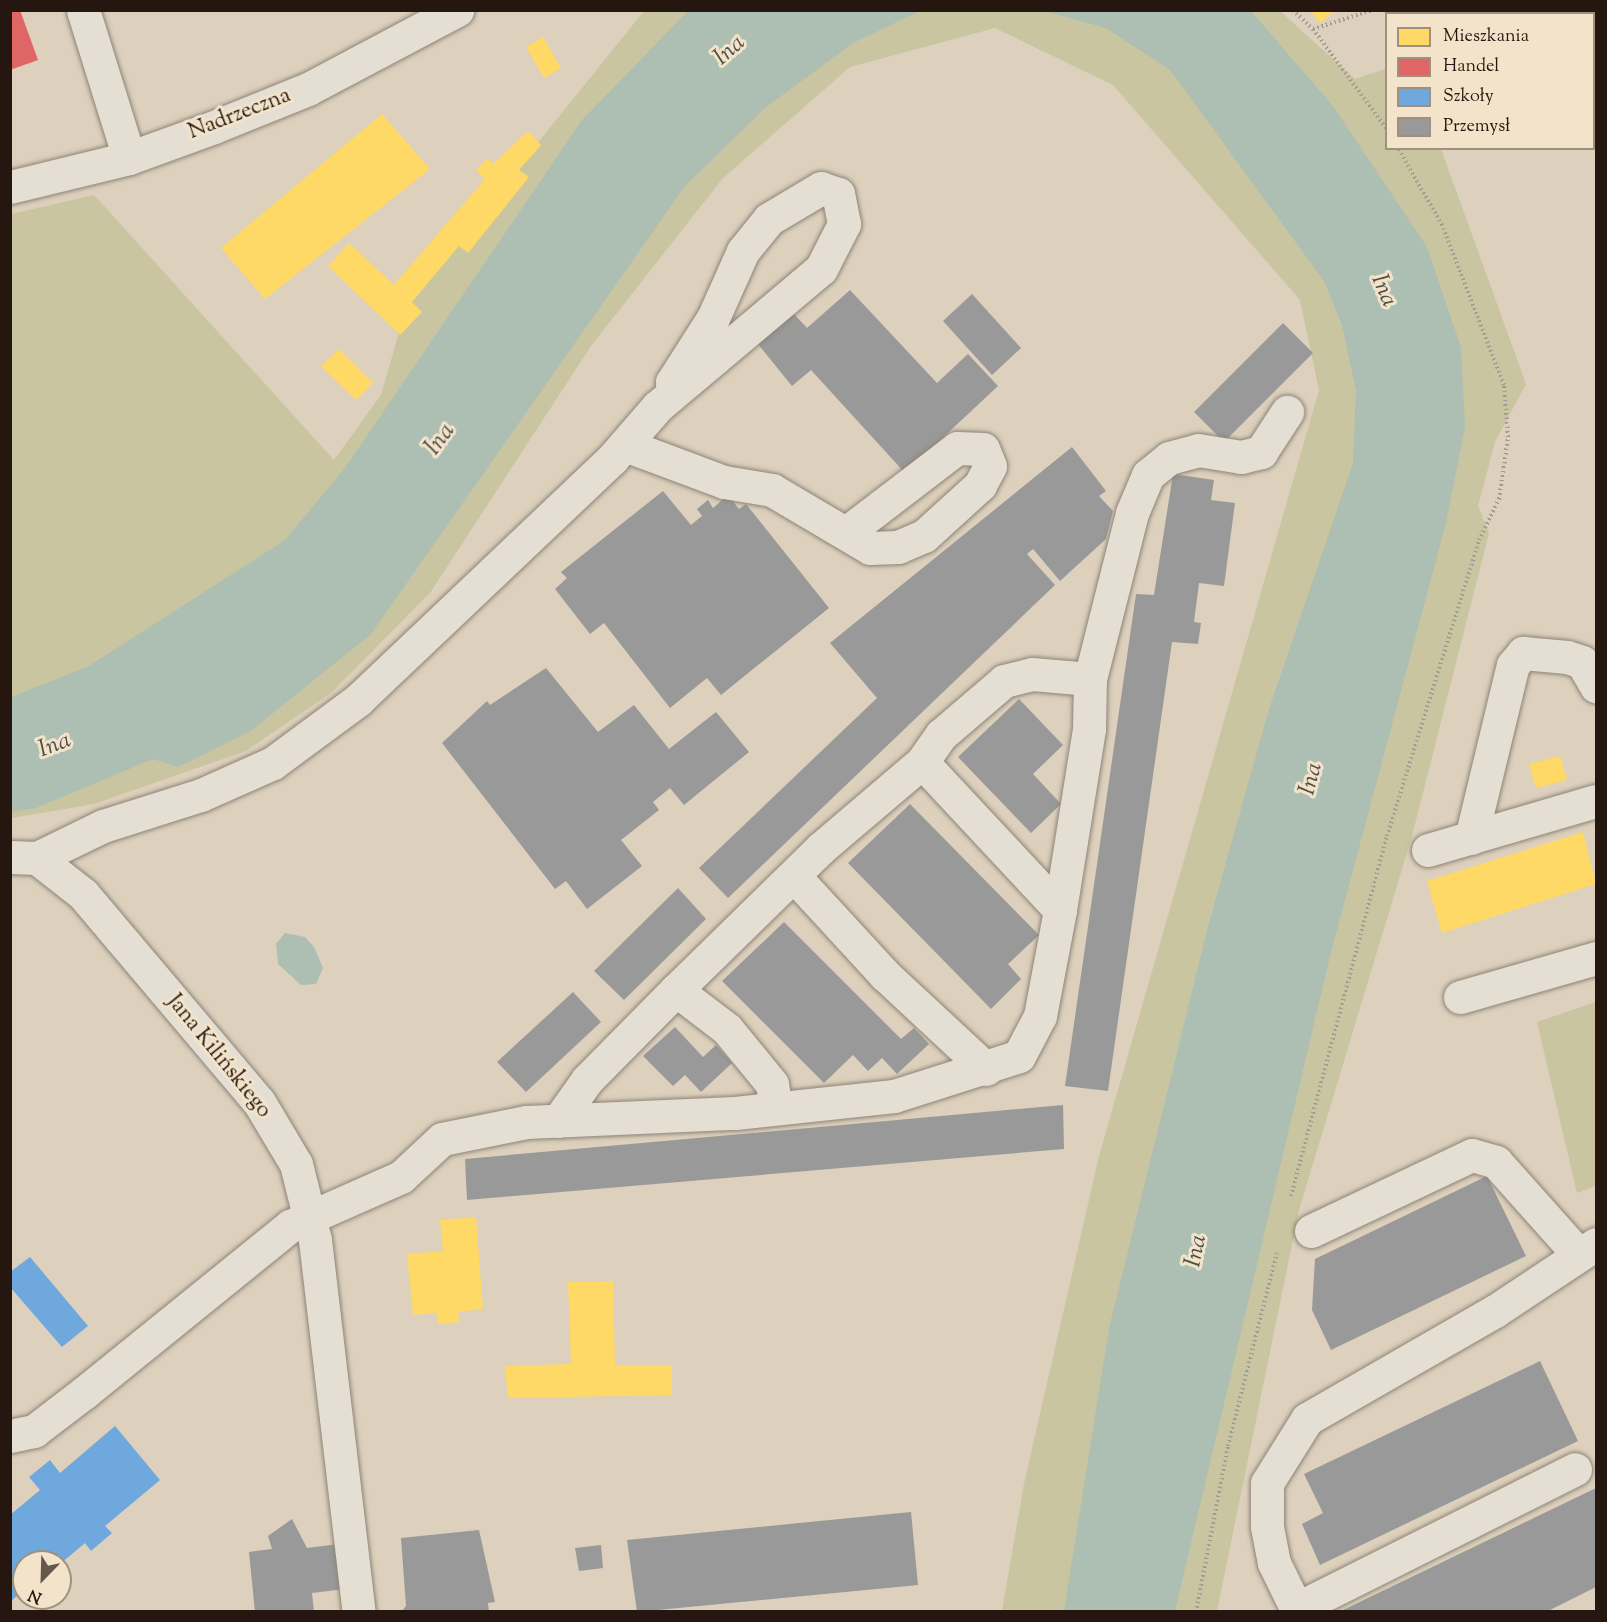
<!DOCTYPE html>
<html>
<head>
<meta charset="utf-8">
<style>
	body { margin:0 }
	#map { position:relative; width:1607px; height:1622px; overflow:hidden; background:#ddd0bc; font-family:"Sorts Mill Goudy",serif }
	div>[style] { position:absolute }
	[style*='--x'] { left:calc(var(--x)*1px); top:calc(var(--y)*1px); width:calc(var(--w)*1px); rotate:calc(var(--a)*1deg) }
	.green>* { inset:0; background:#c9c5a0 }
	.water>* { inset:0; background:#adbeb3 }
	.homes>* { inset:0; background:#ffd966 }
	.shops>* { inset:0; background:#e06666 }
	.schools>* { inset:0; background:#6fa8dc }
	.industry>* { inset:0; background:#999 }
	.path>* { height:4px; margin-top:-2px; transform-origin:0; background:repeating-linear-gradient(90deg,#a09a92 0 1.5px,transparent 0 4.5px) }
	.roads { filter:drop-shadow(0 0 2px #8d8478) drop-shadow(0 0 2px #8d8478) }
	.minor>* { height:33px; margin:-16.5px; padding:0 16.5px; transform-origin:16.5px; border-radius:16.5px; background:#e4ded3 }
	span { translate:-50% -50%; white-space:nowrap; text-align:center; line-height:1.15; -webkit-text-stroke:6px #f2e3ca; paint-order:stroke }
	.street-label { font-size:22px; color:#25170f }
	.water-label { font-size:24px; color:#4e4f47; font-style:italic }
	.frame { position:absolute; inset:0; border:12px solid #25170f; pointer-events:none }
	.legend { position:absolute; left:1385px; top:12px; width:210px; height:138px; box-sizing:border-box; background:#f2e3ca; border:2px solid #a0917f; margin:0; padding:8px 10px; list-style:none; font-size:18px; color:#25170f }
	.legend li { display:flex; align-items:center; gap:12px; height:30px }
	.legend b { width:30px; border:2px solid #a0917f }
	.north { position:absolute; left:12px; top:1550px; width:60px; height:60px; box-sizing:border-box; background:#f2e3ca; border:2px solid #a0917f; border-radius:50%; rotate:203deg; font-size:16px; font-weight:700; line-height:24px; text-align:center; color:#25170f }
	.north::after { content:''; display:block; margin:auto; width:21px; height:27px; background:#65584c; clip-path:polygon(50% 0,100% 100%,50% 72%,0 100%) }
</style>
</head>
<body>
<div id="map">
	<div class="green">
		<i style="clip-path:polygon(644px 11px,1280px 11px,1355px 79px,1386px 69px,1386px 148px,1441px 149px,1526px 384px,1495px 442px,1478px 506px,1489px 533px,1412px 836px,1299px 1210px,1217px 1611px,1002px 1611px,1024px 1484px,1099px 1156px,1319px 390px,1300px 300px,1113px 85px,995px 28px,850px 67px,723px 178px,591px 346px,430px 593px,331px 693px,246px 751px,94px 804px,11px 818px,11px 214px,94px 195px,334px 460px,381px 395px,407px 305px)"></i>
		<i style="clip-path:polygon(1596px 1002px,1596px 1186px,1577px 1193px,1537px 1022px)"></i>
	</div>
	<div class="water">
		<i style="clip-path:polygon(688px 11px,920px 11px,853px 43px,765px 108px,685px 186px,371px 634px,251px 731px,178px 767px,153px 759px,36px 808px,11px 812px,11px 697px,89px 666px,285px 540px,345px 468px,582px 120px)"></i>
		<i style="clip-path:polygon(1044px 11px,1251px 11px,1333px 106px,1427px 247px,1461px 347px,1465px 427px,1446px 523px,1330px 956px,1175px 1611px,1064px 1611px,1109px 1328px,1209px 923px,1269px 709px,1353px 463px,1356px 391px,1342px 325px,1324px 281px,1170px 70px,1106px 28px)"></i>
		<i style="clip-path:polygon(285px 933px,305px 937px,314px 947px,323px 968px,316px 984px,301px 985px,278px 964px,276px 944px)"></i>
	</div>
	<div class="homes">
		<i style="clip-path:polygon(1310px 10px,1335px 10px,1320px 23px)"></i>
		<i style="clip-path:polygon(543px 37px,561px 68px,544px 78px,526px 47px)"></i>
		<i style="clip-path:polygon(382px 114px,430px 169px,265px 299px,221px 248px)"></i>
		<i style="clip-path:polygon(528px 131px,541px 145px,519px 170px,529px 177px,468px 253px,459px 246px,412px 302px,422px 312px,400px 335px,328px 266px,349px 243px,394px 285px,485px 179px,476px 171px,487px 159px,493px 164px)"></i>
		<i style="clip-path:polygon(339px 349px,373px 383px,356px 400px,321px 366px)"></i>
		<i style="clip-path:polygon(1560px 756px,1567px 780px,1536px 788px,1529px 764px)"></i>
		<i style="clip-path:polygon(1583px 832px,1596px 884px,1442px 933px,1427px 881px)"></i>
		<i style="clip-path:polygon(476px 1217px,483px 1309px,458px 1312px,459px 1322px,438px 1324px,437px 1313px,413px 1315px,407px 1254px,443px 1251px,440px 1220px)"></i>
		<i style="clip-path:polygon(613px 1281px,615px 1365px,672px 1365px,672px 1395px,508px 1398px,505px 1366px,571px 1364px,568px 1282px)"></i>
	</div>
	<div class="shops">
		<i style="clip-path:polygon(10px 10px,20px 10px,38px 60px,10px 70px)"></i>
	</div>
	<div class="schools">
		<i style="clip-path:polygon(30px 1257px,88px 1326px,62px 1347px,10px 1287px,10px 1272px)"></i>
		<i style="clip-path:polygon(115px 1426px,160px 1480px,105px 1526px,112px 1533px,91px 1551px,85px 1543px,60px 1564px,24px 1562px,24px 1590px,10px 1602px,10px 1515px,40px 1490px,29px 1477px,50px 1460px,60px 1473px)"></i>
	</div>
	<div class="industry">
		<i style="clip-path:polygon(850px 290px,937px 383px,968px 354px,998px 386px,905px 473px,811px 370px,792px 386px,758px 344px,794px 314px,807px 328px)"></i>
		<i style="clip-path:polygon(972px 294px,1021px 348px,992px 375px,943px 321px)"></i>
		<i style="clip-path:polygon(1283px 323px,1313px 353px,1224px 442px,1194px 412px)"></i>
		<i style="clip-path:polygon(1072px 447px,1106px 491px,1099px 496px,1113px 511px,1106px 539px,1060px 581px,1033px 549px,1027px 554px,1055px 585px,728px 898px,699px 868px,877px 698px,830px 643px)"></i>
		<i style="clip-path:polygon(1173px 474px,1214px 480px,1211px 500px,1235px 503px,1224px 586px,1199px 583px,1194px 622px,1201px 623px,1198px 644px,1172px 642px,1108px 1091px,1065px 1086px,1136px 594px,1154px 595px)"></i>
		<i style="clip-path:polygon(663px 491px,691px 525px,702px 516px,697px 509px,708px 500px,713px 508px,728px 495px,739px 509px,746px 504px,829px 608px,721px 695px,707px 678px,670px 708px,604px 623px,590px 634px,555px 589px,567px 578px,561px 572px)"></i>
		<i style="clip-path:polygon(546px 668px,598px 732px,634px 705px,669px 749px,716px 712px,749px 752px,684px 805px,670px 788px,653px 802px,659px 810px,621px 840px,642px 866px,587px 909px,566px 881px,555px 889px,442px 743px,487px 701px,490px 705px)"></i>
		<i style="clip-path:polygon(1019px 699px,1063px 745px,1033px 774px,1061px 804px,1031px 833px,958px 757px)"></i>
		<i style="clip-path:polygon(910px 804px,1039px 935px,1008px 964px,1021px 979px,991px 1009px,848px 863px)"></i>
		<i style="clip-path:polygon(678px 888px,706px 919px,624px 1000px,594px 971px)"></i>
		<i style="clip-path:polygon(784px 922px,901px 1039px,914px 1028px,929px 1044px,897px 1074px,882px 1058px,868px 1071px,853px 1055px,824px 1083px,722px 981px)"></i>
		<i style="clip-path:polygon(573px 992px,601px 1022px,526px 1092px,497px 1062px)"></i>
		<i style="clip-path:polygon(675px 1027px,703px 1057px,716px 1045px,732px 1063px,701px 1092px,685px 1075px,673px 1086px,643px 1056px)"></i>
		<i style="clip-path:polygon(1063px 1105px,1064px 1149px,467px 1200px,465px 1159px)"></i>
		<i style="clip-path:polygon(1487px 1176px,1526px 1256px,1331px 1350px,1312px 1310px,1315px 1259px)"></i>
		<i style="clip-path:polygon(1540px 1361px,1578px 1441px,1320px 1565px,1302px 1524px,1323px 1513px,1304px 1474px)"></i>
		<i style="clip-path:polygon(1596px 1488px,1596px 1587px,1546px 1612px,1339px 1612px)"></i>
		<i style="clip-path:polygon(911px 1512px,918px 1585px,637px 1612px,627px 1540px)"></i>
		<i style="clip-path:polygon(292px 1519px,307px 1548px,339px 1544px,345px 1589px,312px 1593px,314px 1612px,255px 1612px,249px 1552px,272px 1549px,268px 1536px)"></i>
		<i style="clip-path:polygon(479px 1530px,495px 1602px,488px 1603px,489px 1612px,401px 1612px,406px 1606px,401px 1538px)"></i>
		<i style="clip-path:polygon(601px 1545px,603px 1568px,579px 1571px,575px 1548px)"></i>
	</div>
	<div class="path">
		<i style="--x:1293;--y:10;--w:28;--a:44"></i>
		<i style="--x:1313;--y:29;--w:63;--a:-17.6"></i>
		<i style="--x:1390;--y:10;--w:6;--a:45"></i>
		<i style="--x:1313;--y:29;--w:123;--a:53.6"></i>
		<i style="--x:1291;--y:1196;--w:373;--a:-75.1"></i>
		<i style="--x:1387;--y:836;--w:310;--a:-72.7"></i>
		<i style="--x:1479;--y:540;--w:46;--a:-64"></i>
		<i style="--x:1499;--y:499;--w:63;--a:-81.7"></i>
		<i style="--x:1508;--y:437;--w:52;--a:-94.4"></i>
		<i style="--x:1504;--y:385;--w:172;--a:-111.2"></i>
		<i style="--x:1442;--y:225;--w:89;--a:-119.7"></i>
		<i style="--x:1196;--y:1612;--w:169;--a:-79.1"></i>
		<i style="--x:1228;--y:1446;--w:199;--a:-75.8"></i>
	</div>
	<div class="roads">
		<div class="minor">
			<i style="--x:83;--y:10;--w:155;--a:72.7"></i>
			<i style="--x:10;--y:187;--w:122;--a:-13.7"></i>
			<i style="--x:129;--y:158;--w:90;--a:-20"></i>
			<i style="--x:214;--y:127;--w:101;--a:-22"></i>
			<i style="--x:308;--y:89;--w:169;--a:-27.9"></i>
			<i style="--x:625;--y:445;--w:106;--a:20.5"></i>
			<i style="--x:724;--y:482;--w:49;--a:9.5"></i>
			<i style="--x:772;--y:490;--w:114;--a:30.6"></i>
			<i style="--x:870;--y:548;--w:28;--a:-2"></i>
			<i style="--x:898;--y:547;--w:28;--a:-23"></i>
			<i style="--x:924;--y:536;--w:76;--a:-42.3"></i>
			<i style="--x:980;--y:485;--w:21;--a:-62"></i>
			<i style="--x:990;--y:466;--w:18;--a:-112"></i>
			<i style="--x:983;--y:449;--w:26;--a:-178"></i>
			<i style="--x:957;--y:448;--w:140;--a:142.6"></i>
			<i style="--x:1471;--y:838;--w:178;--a:-76.4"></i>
			<i style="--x:1513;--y:665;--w:16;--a:-50"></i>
			<i style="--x:1523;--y:653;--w:44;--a:5.2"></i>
			<i style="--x:1567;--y:657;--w:16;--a:18"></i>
			<i style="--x:1582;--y:662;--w:28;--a:60"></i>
			<i style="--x:1428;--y:850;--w:175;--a:-16.3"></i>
			<i style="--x:10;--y:857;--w:27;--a:2"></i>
			<i style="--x:37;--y:858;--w:73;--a:-25.9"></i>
			<i style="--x:103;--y:826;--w:103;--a:-17.6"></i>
			<i style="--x:201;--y:795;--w:79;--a:-24"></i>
			<i style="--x:273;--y:763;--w:106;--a:-36.5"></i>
			<i style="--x:358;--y:700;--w:350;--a:-43.5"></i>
			<i style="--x:612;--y:459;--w:69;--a:-49.1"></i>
			<i style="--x:657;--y:407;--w:214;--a:-40.1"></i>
			<i style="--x:821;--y:269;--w:51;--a:-62.9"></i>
			<i style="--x:844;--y:224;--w:31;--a:-101"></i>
			<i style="--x:838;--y:194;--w:18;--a:-161"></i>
			<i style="--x:821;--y:188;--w:61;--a:149.2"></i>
			<i style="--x:769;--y:219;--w:41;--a:129.1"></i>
			<i style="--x:743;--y:251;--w:73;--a:114.1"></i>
			<i style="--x:713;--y:318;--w:76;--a:122.6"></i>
			<i style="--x:672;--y:382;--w:10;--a:84"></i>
			<i style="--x:37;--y:858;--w:58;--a:38"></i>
			<i style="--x:83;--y:894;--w:272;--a:49.8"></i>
			<i style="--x:259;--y:1102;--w:72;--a:59.2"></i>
			<i style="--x:296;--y:1164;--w:78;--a:76"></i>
			<i style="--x:315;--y:1240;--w:375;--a:83.3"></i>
			<i style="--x:794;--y:876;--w:134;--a:47.4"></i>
			<i style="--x:885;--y:975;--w:138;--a:42.9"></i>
			<i style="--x:1060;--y:910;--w:202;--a:-133"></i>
			<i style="--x:922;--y:762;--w:33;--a:-55"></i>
			<i style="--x:941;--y:735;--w:83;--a:-40.6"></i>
			<i style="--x:1004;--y:681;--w:29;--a:-14"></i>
			<i style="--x:1032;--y:674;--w:58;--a:4.9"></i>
			<i style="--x:676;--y:990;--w:64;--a:37.4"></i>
			<i style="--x:727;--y:1029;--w:71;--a:50.7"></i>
			<i style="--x:772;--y:1084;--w:24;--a:81"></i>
			<i style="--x:1460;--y:997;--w:141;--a:-16"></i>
			<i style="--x:558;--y:1121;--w:50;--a:-54.7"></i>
			<i style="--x:587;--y:1080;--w:127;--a:-45.3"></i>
			<i style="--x:676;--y:990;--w:203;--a:-44.4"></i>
			<i style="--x:821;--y:848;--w:133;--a:-40.4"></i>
			<i style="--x:1311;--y:1231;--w:178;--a:-25.3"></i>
			<i style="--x:1472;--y:1155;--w:25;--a:16"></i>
			<i style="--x:1496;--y:1162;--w:123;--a:48.3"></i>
			<i style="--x:10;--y:1436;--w:25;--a:-12"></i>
			<i style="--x:34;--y:1431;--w:64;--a:-37.4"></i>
			<i style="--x:85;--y:1392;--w:264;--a:-39"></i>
			<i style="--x:290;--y:1226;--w:121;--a:-23.8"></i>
			<i style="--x:401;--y:1177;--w:56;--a:-42.8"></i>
			<i style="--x:442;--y:1139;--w:86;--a:-11.4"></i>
			<i style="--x:526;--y:1122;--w:209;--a:-2.5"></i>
			<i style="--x:735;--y:1113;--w:160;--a:-6.1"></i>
			<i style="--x:894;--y:1096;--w:131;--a:-17.7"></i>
			<i style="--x:1019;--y:1056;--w:45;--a:-62.3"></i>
			<i style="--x:1040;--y:1016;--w:108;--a:-79.3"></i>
			<i style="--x:1060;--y:910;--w:183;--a:-80.9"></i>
			<i style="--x:1089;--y:729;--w:50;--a:-88.9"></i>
			<i style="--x:1090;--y:679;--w:171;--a:-75.8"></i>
			<i style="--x:1132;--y:513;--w:41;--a:-67.2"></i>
			<i style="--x:1148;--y:475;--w:27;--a:-39"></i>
			<i style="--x:1169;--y:458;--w:30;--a:-15"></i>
			<i style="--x:1198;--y:450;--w:44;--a:9.2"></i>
			<i style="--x:1241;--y:457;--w:21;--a:-14"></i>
			<i style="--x:1261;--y:452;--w:48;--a:-57"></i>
			<i style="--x:1296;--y:1609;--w:312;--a:-26.6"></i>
			<i style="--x:1298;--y:1612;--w:55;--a:-116.1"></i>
			<i style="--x:1274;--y:1563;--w:38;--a:-101"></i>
			<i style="--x:1267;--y:1526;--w:43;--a:-90"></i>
			<i style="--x:1267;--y:1483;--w:75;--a:-58"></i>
			<i style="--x:1307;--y:1419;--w:217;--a:-29.9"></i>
			<i style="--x:1495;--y:1311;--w:121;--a:-33.6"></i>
		</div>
	</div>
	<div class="street-label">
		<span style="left:240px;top:115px;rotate:-21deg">Nadrzeczna</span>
		<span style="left:218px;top:1057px;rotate:51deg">Jana Kilińskiego</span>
	</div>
	<div class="water-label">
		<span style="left:730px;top:51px;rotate:-41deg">Ina</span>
		<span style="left:1383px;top:291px;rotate:67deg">Ina</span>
		<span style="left:441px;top:440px;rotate:-53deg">Ina</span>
		<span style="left:55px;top:746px;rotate:-20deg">Ina</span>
		<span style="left:1312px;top:779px;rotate:-75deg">Ina</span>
		<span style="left:1197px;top:1251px;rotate:-78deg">Ina</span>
	</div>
	<div class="frame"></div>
	<ul class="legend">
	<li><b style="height:16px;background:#ffd966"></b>Mieszkania</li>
	<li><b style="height:16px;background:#e06666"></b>Handel</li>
	<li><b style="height:16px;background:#6fa8dc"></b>Szkoły</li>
	<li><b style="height:16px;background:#999"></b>Przemysł</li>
	</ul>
	<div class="north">N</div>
</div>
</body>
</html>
